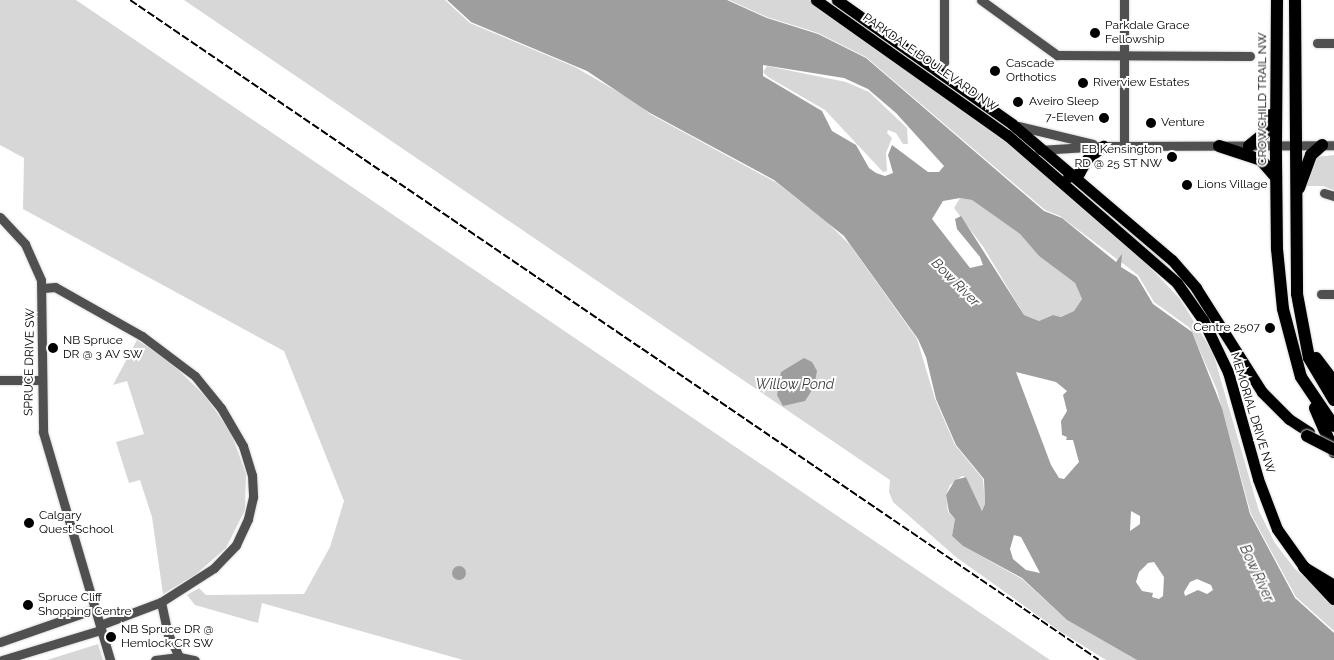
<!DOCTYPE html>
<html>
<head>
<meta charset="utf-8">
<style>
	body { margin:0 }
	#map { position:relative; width:1334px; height:660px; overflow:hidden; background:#fff; font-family:Raleway,sans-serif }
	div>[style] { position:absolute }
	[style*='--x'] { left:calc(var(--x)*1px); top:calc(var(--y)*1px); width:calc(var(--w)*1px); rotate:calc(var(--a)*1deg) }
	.green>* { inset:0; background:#d7d7d7 }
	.water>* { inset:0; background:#9e9e9e }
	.round { border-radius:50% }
	.roads { filter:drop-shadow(0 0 1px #dbdbdb) drop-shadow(0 0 1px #dbdbdb) }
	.minor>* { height:9px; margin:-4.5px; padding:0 4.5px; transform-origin:4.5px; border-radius:4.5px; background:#505050 }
	.major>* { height:11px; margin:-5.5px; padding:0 5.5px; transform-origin:5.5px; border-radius:5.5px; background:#000 }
	.highway>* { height:12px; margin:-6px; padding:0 6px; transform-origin:6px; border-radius:6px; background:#000 }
	.rail>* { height:2px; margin-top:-1px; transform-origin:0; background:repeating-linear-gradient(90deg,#000 0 8px,transparent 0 10.5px) }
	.bridges { filter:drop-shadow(0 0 1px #dbdbdb) drop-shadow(0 0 1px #dbdbdb) }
	.highway-bridge>* { height:12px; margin:-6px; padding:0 6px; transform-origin:6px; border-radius:6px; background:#000 }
	.dots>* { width:14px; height:14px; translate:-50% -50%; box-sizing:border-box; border:2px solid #fff; border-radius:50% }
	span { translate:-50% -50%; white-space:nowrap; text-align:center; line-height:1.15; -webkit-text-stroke:4px #fff; paint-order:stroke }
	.poi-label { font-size:12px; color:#000 }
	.left { translate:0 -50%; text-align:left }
	.right { translate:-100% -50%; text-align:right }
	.street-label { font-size:12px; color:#000 }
	.water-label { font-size:14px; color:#3f3f3f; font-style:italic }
</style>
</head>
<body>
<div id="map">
	<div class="green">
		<i style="clip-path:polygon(0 0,76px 0,1050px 660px,463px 660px,262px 603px,258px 623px,195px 605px,187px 595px,199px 588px,206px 595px,304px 594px,330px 547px,344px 501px,284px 351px,23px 209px,24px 158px,0 145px)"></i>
		<i style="clip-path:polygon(184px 0,445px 0,470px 23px,575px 67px,637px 103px,650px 114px,777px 183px,828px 223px,850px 245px,917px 339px,935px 399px,955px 445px,983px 479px,985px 504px,982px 511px,966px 477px,962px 476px,950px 485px,946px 495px,948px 512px,955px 519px,952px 536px,963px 546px,1022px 579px,1067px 620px,1137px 660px,1106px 660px,1058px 630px,956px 557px,893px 502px,889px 492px,890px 480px)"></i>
		<i style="clip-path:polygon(729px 0,809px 0,1015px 147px,1142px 259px,1180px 299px,1213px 353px,1259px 511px,1275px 543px,1295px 569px,1334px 603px,1334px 631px,1296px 597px,1251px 514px,1217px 390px,1190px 328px,1154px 302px,1138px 275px,1060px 216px,1045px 210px,866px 57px,818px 33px,767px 17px)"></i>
		<i style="clip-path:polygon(767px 66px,846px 82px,869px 92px,907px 128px,908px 144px,903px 144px,896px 133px,888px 130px,887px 133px,892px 138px,886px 153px,887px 171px,883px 172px,825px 110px,768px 77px,763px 72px)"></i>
		<i style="clip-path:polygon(1334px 155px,1334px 190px,1323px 186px,1307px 186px,1307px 170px,1317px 157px)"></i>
		<i style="clip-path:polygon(1082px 190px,1163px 261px,1196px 299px,1194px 301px,1080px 193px)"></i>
		<i style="clip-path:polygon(960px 198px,972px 200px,1020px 234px,1039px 256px,1075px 283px,1082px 299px,1074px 311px,1061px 317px,1053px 315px,1039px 321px,1024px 315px,984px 248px,954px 208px)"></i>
		<i style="clip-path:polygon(137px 340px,168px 360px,206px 397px,231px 433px,246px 474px,245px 510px,226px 548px,195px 575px,163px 594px,152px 517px,140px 480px,129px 483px,116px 442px,144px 434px,127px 381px,113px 385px)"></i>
		<i style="clip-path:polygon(98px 644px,103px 660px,47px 660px)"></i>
	</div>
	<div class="water">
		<i style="clip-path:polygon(evenodd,447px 0,727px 0,767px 18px,818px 34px,866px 58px,1044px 211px,1062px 218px,1116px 262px,1122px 254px,1121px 267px,1137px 277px,1153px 304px,1192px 332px,1222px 408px,1250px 514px,1295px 598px,1334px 633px,1334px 660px,1137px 660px,1067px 620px,1022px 578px,963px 546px,952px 536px,955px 519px,949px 512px,946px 495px,955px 480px,966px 477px,982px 511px,985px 504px,984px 479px,956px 445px,936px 399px,926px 357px,918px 339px,844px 236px,774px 180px,650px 113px,587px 71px,471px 22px,447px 0,763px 65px,844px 78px,868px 89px,896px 113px,944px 166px,939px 172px,928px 172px,892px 145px,888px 155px,893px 173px,885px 176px,876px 173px,869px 168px,856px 145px,832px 131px,822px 111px,763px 76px,763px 65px,447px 0,960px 198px,972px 200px,1020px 234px,1039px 256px,1075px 283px,1082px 299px,1074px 311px,1061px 317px,1053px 315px,1039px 321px,1024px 315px,961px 216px,955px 219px,957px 229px,980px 257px,983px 265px,970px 268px,932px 219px,943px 201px,960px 198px,447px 0,1016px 372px,1056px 382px,1067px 391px,1063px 395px,1067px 411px,1061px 421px,1062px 435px,1067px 437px,1066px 440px,1073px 440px,1079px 462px,1064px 479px,1059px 478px,1051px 465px,1016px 372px,447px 0,1131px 511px,1140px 516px,1140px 524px,1130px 531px,1131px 511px,447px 0,1014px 535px,1021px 537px,1040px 573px,1026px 570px,1013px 559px,1010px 549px,1014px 535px,447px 0,1154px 562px,1164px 577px,1163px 596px,1159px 599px,1152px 597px,1153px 593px,1142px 591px,1136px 582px,1139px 572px,1148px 563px,1154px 562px,447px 0,1197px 579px,1211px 585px,1213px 590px,1207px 594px,1198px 590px,1185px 596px,1184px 592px,1190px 582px,1197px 579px)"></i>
		<i style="clip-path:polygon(804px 358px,812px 362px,817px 371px,814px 387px,805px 401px,783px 406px,777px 395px,781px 372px)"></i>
		<i class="round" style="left:452px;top:566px;width:14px;height:14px"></i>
	</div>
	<div class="roads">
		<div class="minor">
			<i style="--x:981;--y:0;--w:94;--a:35.9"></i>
			<i style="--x:1057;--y:55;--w:193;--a:0.3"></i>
			<i style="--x:1317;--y:43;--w:17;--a:0"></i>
			<i style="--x:938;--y:72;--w:12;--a:-59"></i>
			<i style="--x:944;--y:62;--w:62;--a:-90"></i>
			<i style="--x:1018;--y:126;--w:77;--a:13.5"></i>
			<i style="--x:1124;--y:146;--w:146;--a:-90"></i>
			<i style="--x:1039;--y:150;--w:64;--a:-3.6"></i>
			<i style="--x:1103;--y:146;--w:231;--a:-0.2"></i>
			<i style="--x:1324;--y:193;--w:10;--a:17"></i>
			<i style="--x:0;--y:217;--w:37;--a:47"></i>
			<i style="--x:25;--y:244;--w:39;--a:66"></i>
			<i style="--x:41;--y:280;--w:152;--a:89.2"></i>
			<i style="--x:43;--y:432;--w:238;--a:73.6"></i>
			<i style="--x:43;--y:288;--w:12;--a:-5"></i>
			<i style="--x:55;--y:287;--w:100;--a:29.4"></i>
			<i style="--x:142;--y:336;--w:66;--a:37"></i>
			<i style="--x:195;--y:376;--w:41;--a:50.9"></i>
			<i style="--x:221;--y:408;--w:44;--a:59.9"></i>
			<i style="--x:243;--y:446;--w:30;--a:73"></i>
			<i style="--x:252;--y:475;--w:22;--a:87"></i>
			<i style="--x:253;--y:497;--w:23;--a:103"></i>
			<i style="--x:248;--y:519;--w:29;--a:115"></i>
			<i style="--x:236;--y:545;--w:32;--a:134"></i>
			<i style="--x:214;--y:568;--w:63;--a:147.3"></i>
			<i style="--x:161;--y:602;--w:65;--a:159.3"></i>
			<i style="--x:1321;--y:294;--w:13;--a:0"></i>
			<i style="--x:0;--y:380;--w:42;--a:0"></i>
			<i style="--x:161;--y:602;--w:33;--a:78"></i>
			<i style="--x:168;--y:634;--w:25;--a:64"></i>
			<i style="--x:0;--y:642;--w:101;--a:-19.2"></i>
			<i style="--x:2;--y:660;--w:103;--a:-16.9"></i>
			<i style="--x:155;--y:660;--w:24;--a:-7"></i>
			<i style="--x:179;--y:657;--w:16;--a:11"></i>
		</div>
		<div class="major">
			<i style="--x:816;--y:0;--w:234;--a:35.3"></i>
			<i style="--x:1007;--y:135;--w:225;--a:41"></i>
			<i style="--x:1177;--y:283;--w:45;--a:54.9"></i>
			<i style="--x:1203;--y:320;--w:58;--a:64.3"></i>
			<i style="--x:1228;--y:372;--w:111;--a:74.3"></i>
			<i style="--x:1258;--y:479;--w:53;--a:69.2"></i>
			<i style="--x:1277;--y:529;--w:47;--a:54.6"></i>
			<i style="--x:1304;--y:567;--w:35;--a:31"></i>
			<i style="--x:837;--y:0;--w:214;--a:35.3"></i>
			<i style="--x:1012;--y:124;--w:210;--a:40.4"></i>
			<i style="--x:1172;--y:260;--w:37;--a:49"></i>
			<i style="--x:1196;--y:288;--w:123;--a:57.6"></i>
			<i style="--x:1262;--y:392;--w:38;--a:45"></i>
			<i style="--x:1289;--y:419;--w:24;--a:33"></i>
			<i style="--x:1068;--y:177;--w:12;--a:-20"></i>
			<i style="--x:1079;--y:173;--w:16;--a:-60"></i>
			<i style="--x:1087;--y:159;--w:21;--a:-39"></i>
		</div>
		<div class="highway">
			<i style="--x:1277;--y:0;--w:156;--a:90.4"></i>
			<i style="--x:1276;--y:156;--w:93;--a:89.4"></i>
			<i style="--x:1277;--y:249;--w:60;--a:84.3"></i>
			<i style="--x:1283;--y:309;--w:70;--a:75.2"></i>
			<i style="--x:1301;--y:377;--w:59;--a:56"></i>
			<i style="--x:1295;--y:0;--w:294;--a:89.6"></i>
			<i style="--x:1297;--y:294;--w:65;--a:79.4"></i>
			<i style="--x:1309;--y:358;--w:49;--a:59.2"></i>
			<i style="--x:1219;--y:146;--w:44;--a:18.4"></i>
			<i style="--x:1261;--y:160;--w:23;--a:49"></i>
			<i style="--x:1249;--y:146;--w:21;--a:-39"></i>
			<i style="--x:1265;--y:133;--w:19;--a:-72"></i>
			<i style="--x:1299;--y:188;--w:35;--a:-70"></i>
			<i style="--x:1311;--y:155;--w:15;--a:-42"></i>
			<i style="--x:1316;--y:358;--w:30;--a:53"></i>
			<i style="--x:1315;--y:408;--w:48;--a:66.6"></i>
			<i style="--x:1304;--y:567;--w:44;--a:46.8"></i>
		</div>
	</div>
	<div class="rail">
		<i style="--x:130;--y:0;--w:1172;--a:34.26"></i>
	</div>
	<div class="bridges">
		<div class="highway-bridge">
			<i style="--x:1307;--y:436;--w:30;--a:27"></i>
		</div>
	</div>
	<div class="dots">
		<i style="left:1095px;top:33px;background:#000"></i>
		<i style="left:995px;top:71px;background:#000"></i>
		<i style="left:1083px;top:83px;background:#000"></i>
		<i style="left:1018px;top:102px;background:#000"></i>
		<i style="left:1104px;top:118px;background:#000"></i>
		<i style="left:1151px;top:123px;background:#000"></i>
		<i style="left:1172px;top:157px;background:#000"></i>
		<i style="left:1187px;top:185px;background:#000"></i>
		<i style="left:1270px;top:328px;background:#000"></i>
		<i style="left:53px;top:348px;background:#000"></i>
		<i style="left:29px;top:523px;background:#000"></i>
		<i style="left:28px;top:605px;background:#000"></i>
		<i style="left:111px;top:637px;background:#000"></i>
	</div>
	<div class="poi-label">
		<span class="left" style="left:1105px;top:33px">Parkdale Grace<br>Fellowship</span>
		<span class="left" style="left:1006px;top:71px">Cascade<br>Orthotics</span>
		<span class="left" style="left:1093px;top:83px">Riverview Estates</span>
		<span class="left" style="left:1029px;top:102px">Aveiro Sleep</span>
		<span class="right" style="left:1094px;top:118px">7-Eleven</span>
		<span class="left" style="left:1161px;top:123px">Venture</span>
		<span class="right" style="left:1162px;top:157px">EB Kensington<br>RD @ 25 ST NW</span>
		<span class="left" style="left:1197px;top:185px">Lions Village</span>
		<span class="right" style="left:1260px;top:328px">Centre 2507</span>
		<span class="left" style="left:63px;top:348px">NB Spruce<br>DR @ 3 AV SW</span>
		<span class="left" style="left:39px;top:523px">Calgary<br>Quest School</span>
		<span class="left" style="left:38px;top:605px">Spruce Cliff<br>Shopping Centre</span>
		<span class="left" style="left:121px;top:637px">NB Spruce DR @<br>Hemlock CR SW</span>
	</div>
	<div class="street-label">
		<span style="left:930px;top:63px;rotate:35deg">PARKDALE BOULEVARD NW</span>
		<span style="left:1263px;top:99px;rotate:-90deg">CROWCHILD TRAIL NW</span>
		<span style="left:30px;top:362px;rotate:-89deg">SPRUCE DRIVE SW</span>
		<span style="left:1252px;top:413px;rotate:73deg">MEMORIAL DRIVE NW</span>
	</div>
	<div class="water-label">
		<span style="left:956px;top:282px;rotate:45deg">Bow River</span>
		<span style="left:795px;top:384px">Willow Pond</span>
		<span style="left:1257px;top:573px;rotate:65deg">Bow River</span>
	</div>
</div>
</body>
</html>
